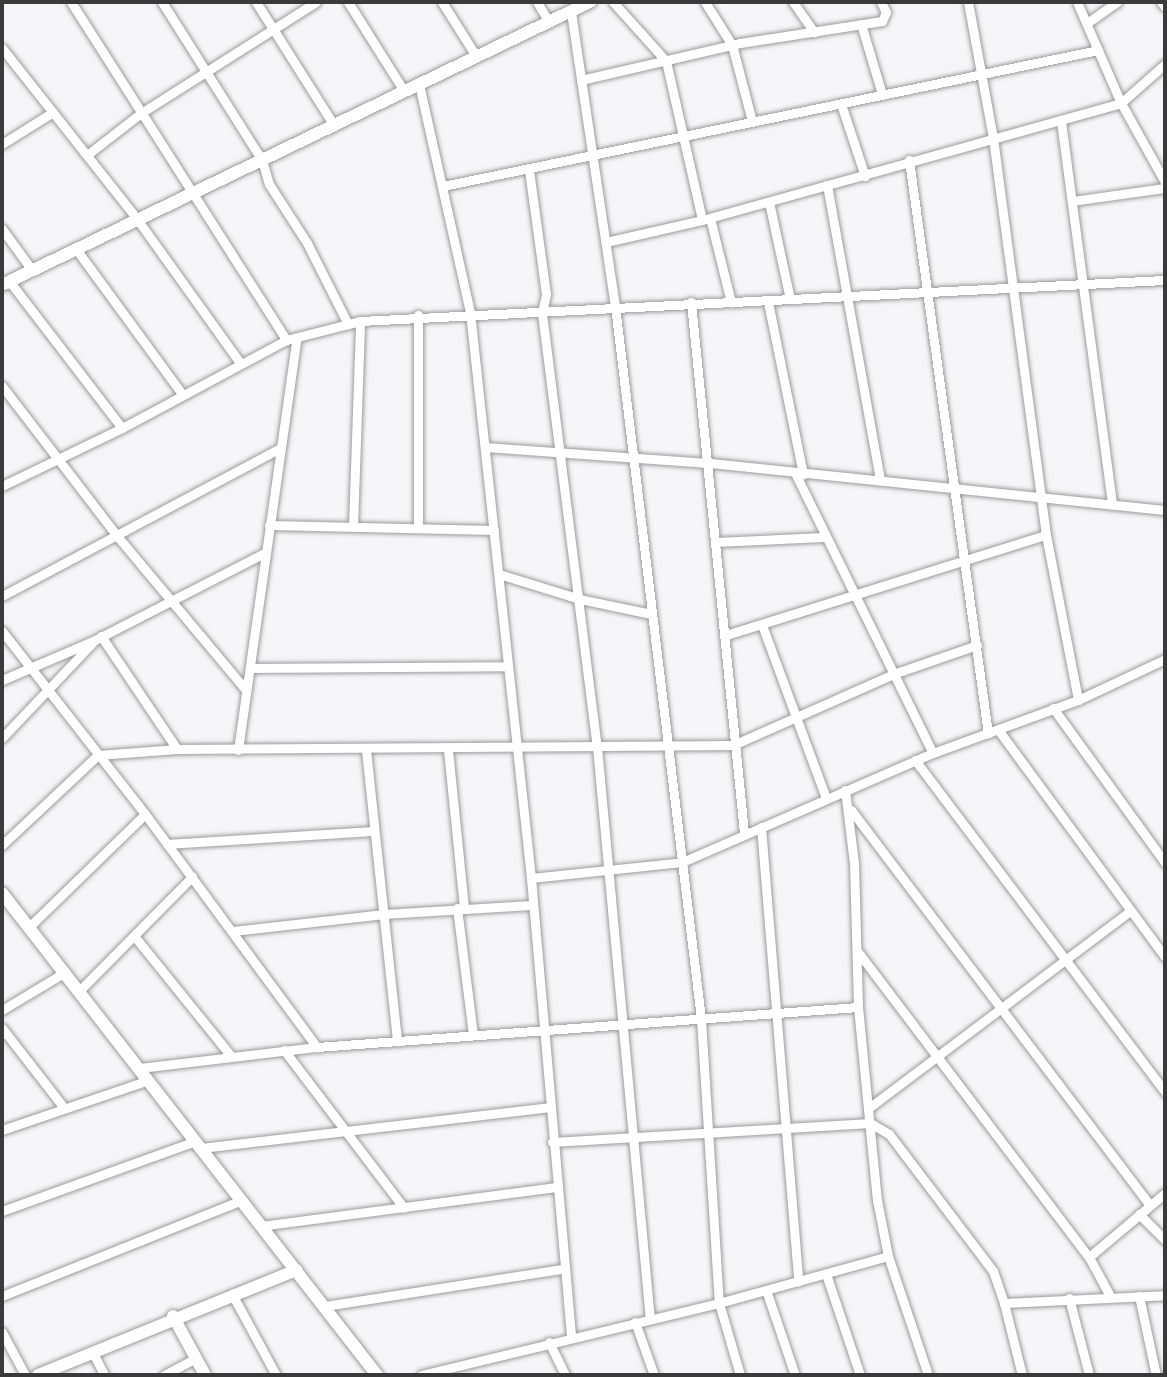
<!DOCTYPE html>
<html>
<head>
<meta charset="utf-8">
<style>
	body { margin:0 }
	#map { position:relative; width:1167px; height:1377px; overflow:hidden; background:#f6f6f8; font-family:Lato,sans-serif }
	div>[style] { position:absolute }
	[style*='--x'] { left:calc(var(--x)*1px); top:calc(var(--y)*1px); width:calc(var(--w)*1px); rotate:calc(var(--a)*1deg) }
	.roads { filter:drop-shadow(0 0 2px #9b9b9d) drop-shadow(0 0 2px #9b9b9d) }
	.street>* { height:9px; margin:-4.5px; padding:0 4.5px; transform-origin:4.5px; border-radius:4.5px; background:#fff }
	.secondary>* { height:12px; margin:-6px; padding:0 6px; transform-origin:6px; border-radius:6px; background:#fff }
	span { translate:-50% -50%; white-space:nowrap; text-align:center; line-height:1.15; -webkit-text-stroke:7px #fff; paint-order:stroke }
	.frame { position:absolute; inset:0; border:4px solid #3a3a3b; pointer-events:none }
</style>
</head>
<body>
<div id="map">
	<div class="roads">
		<div class="street">
			<i style="--x:71;--y:2;--w:401;--a:57.5"></i>
			<i style="--x:162;--y:2;--w:187;--a:57.7"></i>
			<i style="--x:262;--y:160;--w:25;--a:74"></i>
			<i style="--x:269;--y:184;--w:70;--a:57.2"></i>
			<i style="--x:307;--y:243;--w:91;--a:63.2"></i>
			<i style="--x:256;--y:2;--w:144;--a:57.7"></i>
			<i style="--x:348;--y:2;--w:105;--a:57.8"></i>
			<i style="--x:442;--y:2;--w:64;--a:57.8"></i>
			<i style="--x:537;--y:2;--w:23;--a:59"></i>
			<i style="--x:613;--y:2;--w:79;--a:48.1"></i>
			<i style="--x:666;--y:61;--w:163;--a:77.2"></i>
			<i style="--x:705;--y:2;--w:51;--a:57.9"></i>
			<i style="--x:732;--y:45;--w:79;--a:75.3"></i>
			<i style="--x:793;--y:2;--w:37;--a:55"></i>
			<i style="--x:968;--y:2;--w:138;--a:79.6"></i>
			<i style="--x:993;--y:138;--w:401;--a:82.4"></i>
			<i style="--x:1046;--y:535;--w:168;--a:79"></i>
			<i style="--x:1077;--y:2;--w:110;--a:66.5"></i>
			<i style="--x:1121;--y:103;--w:90;--a:60.9"></i>
			<i style="--x:1161;--y:2;--w:6;--a:51"></i>
			<i style="--x:571;--y:12;--w:297;--a:81.5"></i>
			<i style="--x:615;--y:306;--w:718;--a:83.12"></i>
			<i style="--x:701;--y:1019;--w:285;--a:86.4"></i>
			<i style="--x:719;--y:1303;--w:75;--a:73.7"></i>
			<i style="--x:1087;--y:23;--w:37;--a:-35"></i>
			<i style="--x:861;--y:24;--w:73;--a:73.3"></i>
			<i style="--x:2;--y:48;--w:218;--a:51.7"></i>
			<i style="--x:137;--y:219;--w:178;--a:54.4"></i>
			<i style="--x:581;--y:80;--w:163;--a:-13.1"></i>
			<i style="--x:740;--y:43;--w:144;--a:-8.8"></i>
			<i style="--x:882;--y:21;--w:10;--a:-66"></i>
			<i style="--x:886;--y:12;--w:11;--a:-117"></i>
			<i style="--x:419;--y:84;--w:234;--a:77.4"></i>
			<i style="--x:470;--y:312;--w:569;--a:83.85"></i>
			<i style="--x:531;--y:878;--w:461;--a:85"></i>
			<i style="--x:841;--y:104;--w:76;--a:71.6"></i>
			<i style="--x:1061;--y:121;--w:387;--a:82.4"></i>
			<i style="--x:2;--y:144;--w:60;--a:-32.1"></i>
			<i style="--x:87;--y:155;--w:68;--a:-37.9"></i>
			<i style="--x:141;--y:113;--w:207;--a:-32.4"></i>
			<i style="--x:909;--y:160;--w:579;--a:82.16"></i>
			<i style="--x:529;--y:170;--w:125;--a:82.2"></i>
			<i style="--x:546;--y:294;--w:19;--a:102"></i>
			<i style="--x:542;--y:313;--w:437;--a:82.8"></i>
			<i style="--x:597;--y:747;--w:575;--a:84.72"></i>
			<i style="--x:827;--y:185;--w:300;--a:79.8"></i>
			<i style="--x:443;--y:186;--w:669;--a:-11.73"></i>
			<i style="--x:1072;--y:201;--w:94;--a:-8"></i>
			<i style="--x:769;--y:202;--w:99;--a:77.8"></i>
			<i style="--x:710;--y:218;--w:87;--a:76"></i>
			<i style="--x:2;--y:229;--w:51;--a:53.8"></i>
			<i style="--x:606;--y:242;--w:98;--a:-12.9"></i>
			<i style="--x:702;--y:220;--w:435;--a:-15.6"></i>
			<i style="--x:1121;--y:103;--w:59;--a:-41.6"></i>
			<i style="--x:76;--y:249;--w:181;--a:53.8"></i>
			<i style="--x:10;--y:282;--w:184;--a:52.5"></i>
			<i style="--x:691;--y:302;--w:534;--a:84.3"></i>
			<i style="--x:768;--y:302;--w:176;--a:78.5"></i>
			<i style="--x:418;--y:315;--w:213;--a:90"></i>
			<i style="--x:2;--y:386;--w:190;--a:52.5"></i>
			<i style="--x:118;--y:537;--w:198;--a:50.1"></i>
			<i style="--x:486;--y:447;--w:225;--a:4.1"></i>
			<i style="--x:710;--y:463;--w:457;--a:5.9"></i>
			<i style="--x:795;--y:473;--w:312;--a:63.8"></i>
			<i style="--x:2;--y:486;--w:133;--a:-25.8"></i>
			<i style="--x:122;--y:428;--w:186;--a:-28.2"></i>
			<i style="--x:286;--y:340;--w:76;--a:-14.4"></i>
			<i style="--x:360;--y:321;--w:806;--a:-2.92"></i>
			<i style="--x:269;--y:525;--w:225;--a:1.3"></i>
			<i style="--x:353;--y:526;--w:205;--a:-88"></i>
			<i style="--x:716;--y:542;--w:108;--a:-2.7"></i>
			<i style="--x:499;--y:574;--w:85;--a:17.2"></i>
			<i style="--x:580;--y:599;--w:73;--a:11.9"></i>
			<i style="--x:2;--y:596;--w:315;--a:-28"></i>
			<i style="--x:762;--y:625;--w:184;--a:69.7"></i>
			<i style="--x:2;--y:631;--w:232;--a:52"></i>
			<i style="--x:145;--y:814;--w:290;--a:53.6"></i>
			<i style="--x:726;--y:635;--w:335;--a:-17.4"></i>
			<i style="--x:101;--y:636;--w:136;--a:56.1"></i>
			<i style="--x:250;--y:668;--w:257;--a:-0.4"></i>
			<i style="--x:2;--y:680;--w:99;--a:-23.2"></i>
			<i style="--x:93;--y:641;--w:192;--a:-27.2"></i>
			<i style="--x:1053;--y:708;--w:191;--a:54.1"></i>
			<i style="--x:999;--y:731;--w:280;--a:53.7"></i>
			<i style="--x:2;--y:738;--w:131;--a:-46.5"></i>
			<i style="--x:238;--y:750;--w:416;--a:-81.9"></i>
			<i style="--x:366;--y:750;--w:293;--a:83.9"></i>
			<i style="--x:448;--y:750;--w:158;--a:84.2"></i>
			<i style="--x:915;--y:760;--w:416;--a:53"></i>
			<i style="--x:845;--y:790;--w:74;--a:83"></i>
			<i style="--x:854;--y:863;--w:144;--a:88.4"></i>
			<i style="--x:858;--y:1007;--w:194;--a:84.4"></i>
			<i style="--x:877;--y:1200;--w:57;--a:78.9"></i>
			<i style="--x:888;--y:1256;--w:126;--a:71.4"></i>
			<i style="--x:851;--y:810;--w:495;--a:52.9"></i>
			<i style="--x:761;--y:827;--w:456;--a:85.3"></i>
			<i style="--x:167;--y:844;--w:206;--a:-3.6"></i>
			<i style="--x:2;--y:845;--w:132;--a:-43.2"></i>
			<i style="--x:98;--y:755;--w:79;--a:-4.3"></i>
			<i style="--x:177;--y:749;--w:556;--a:-0.41"></i>
			<i style="--x:733;--y:745;--w:175;--a:-23.9"></i>
			<i style="--x:893;--y:674;--w:89;--a:-19"></i>
			<i style="--x:531;--y:878;--w:152;--a:-6"></i>
			<i style="--x:682;--y:862;--w:274;--a:-23.5"></i>
			<i style="--x:933;--y:753;--w:154;--a:-20.1"></i>
			<i style="--x:1078;--y:700;--w:96;--a:-25.2"></i>
			<i style="--x:457;--y:908;--w:128;--a:82.8"></i>
			<i style="--x:29;--y:927;--w:162;--a:-44.2"></i>
			<i style="--x:233;--y:931;--w:152;--a:-6.4"></i>
			<i style="--x:384;--y:914;--w:147;--a:-3.5"></i>
			<i style="--x:135;--y:937;--w:153;--a:51.1"></i>
			<i style="--x:858;--y:952;--w:383;--a:52.9"></i>
			<i style="--x:79;--y:991;--w:161;--a:-45.3"></i>
			<i style="--x:2;--y:1010;--w:74;--a:-31.1"></i>
			<i style="--x:2;--y:1028;--w:101;--a:52.2"></i>
			<i style="--x:284;--y:1050;--w:198;--a:52.8"></i>
			<i style="--x:140;--y:1068;--w:178;--a:-6.8"></i>
			<i style="--x:317;--y:1047;--w:542;--a:-4.23"></i>
			<i style="--x:870;--y:1107;--w:324;--a:-37"></i>
			<i style="--x:2;--y:1130;--w:155;--a:-18.8"></i>
			<i style="--x:552;--y:1142;--w:319;--a:-3.4"></i>
			<i style="--x:870;--y:1123;--w:22;--a:30"></i>
			<i style="--x:889;--y:1134;--w:172;--a:52.8"></i>
			<i style="--x:993;--y:1271;--w:34;--a:71"></i>
			<i style="--x:1004;--y:1303;--w:161;--a:-2.8"></i>
			<i style="--x:201;--y:1148;--w:350;--a:-6.7"></i>
			<i style="--x:2;--y:1211;--w:205;--a:-19.9"></i>
			<i style="--x:1139;--y:1214;--w:37;--a:45"></i>
			<i style="--x:260;--y:1226;--w:300;--a:-7.5"></i>
			<i style="--x:826;--y:1274;--w:107;--a:71.4"></i>
			<i style="--x:766;--y:1290;--w:90;--a:71.2"></i>
			<i style="--x:232;--y:1294;--w:92;--a:61.5"></i>
			<i style="--x:2;--y:1296;--w:256;--a:-21.8"></i>
			<i style="--x:1110;--y:1296;--w:44;--a:-118.3"></i>
			<i style="--x:1089;--y:1257;--w:99;--a:-40.1"></i>
			<i style="--x:1139;--y:1296;--w:81;--a:77.9"></i>
			<i style="--x:1069;--y:1298;--w:80;--a:75.4"></i>
			<i style="--x:1004;--y:1303;--w:74;--a:76"></i>
			<i style="--x:325;--y:1306;--w:240;--a:-8.9"></i>
			<i style="--x:635;--y:1322;--w:56;--a:70.3"></i>
			<i style="--x:2;--y:1332;--w:49;--a:61.9"></i>
			<i style="--x:549;--y:1342;--w:37;--a:64"></i>
			<i style="--x:92;--y:1351;--w:27;--a:63"></i>
			<i style="--x:164;--y:1375;--w:36;--a:-28"></i>
			<i style="--x:421;--y:1375;--w:307;--a:-13.6"></i>
			<i style="--x:719;--y:1303;--w:175;--a:-15.5"></i>
		</div>
		<div class="secondary">
			<i style="--x:2;--y:285;--w:653;--a:-25.7"></i>
			<i style="--x:2;--y:893;--w:611;--a:52.12"></i>
			<i style="--x:173;--y:1316;--w:67;--a:61.5"></i>
			<i style="--x:38;--y:1375;--w:279;--a:-22.1"></i>
		</div>
	</div>
	<div class="frame"></div>
</div>
</body>
</html>
